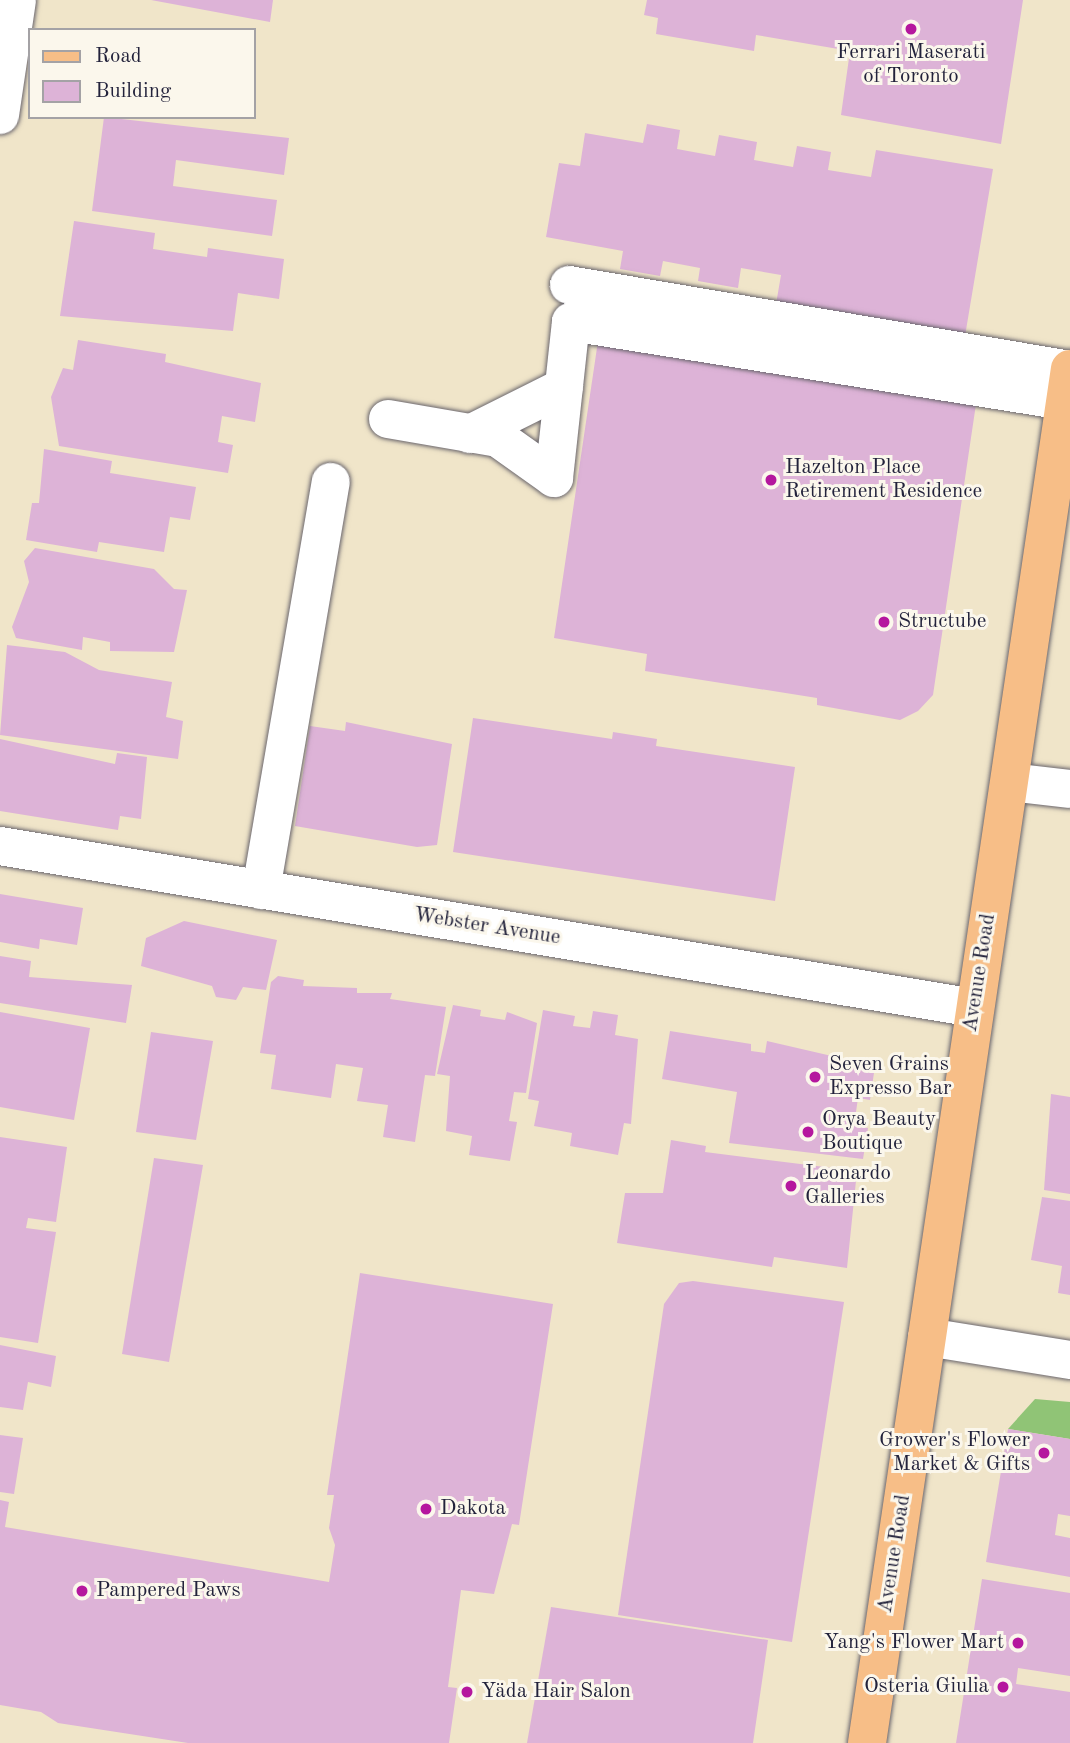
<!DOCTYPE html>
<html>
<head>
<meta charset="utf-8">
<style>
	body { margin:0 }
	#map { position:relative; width:1070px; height:1743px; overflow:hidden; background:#f0e5c9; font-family:"Old Standard TT",serif }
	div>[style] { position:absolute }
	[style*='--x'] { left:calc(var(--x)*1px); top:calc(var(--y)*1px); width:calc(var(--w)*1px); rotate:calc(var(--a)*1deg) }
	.green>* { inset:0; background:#90c476 }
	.building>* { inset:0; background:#ddb3d7 }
	.roads { filter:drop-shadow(0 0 2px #6a666d) drop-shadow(0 0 2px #6a666d) }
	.minor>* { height:38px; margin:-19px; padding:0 19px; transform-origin:19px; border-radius:19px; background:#fff }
	.major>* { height:38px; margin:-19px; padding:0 19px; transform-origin:19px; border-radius:19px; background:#f7be87 }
	.dots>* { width:19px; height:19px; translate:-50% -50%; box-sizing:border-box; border:4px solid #fbf7ec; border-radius:50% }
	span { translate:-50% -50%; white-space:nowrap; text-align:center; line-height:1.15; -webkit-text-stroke:6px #fbf7ec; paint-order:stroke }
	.poi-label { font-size:21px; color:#22223b }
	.left { translate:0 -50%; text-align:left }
	.right { translate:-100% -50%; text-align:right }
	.street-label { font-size:21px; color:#22223b }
	.legend { position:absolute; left:28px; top:28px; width:228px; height:91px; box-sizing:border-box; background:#fbf7ec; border:2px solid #a4a2a5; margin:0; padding:9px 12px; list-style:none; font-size:21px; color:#22223b }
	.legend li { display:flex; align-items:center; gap:14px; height:35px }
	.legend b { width:35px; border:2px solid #a4a2a5 }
</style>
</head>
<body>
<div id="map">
	<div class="green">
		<i style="clip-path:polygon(1035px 1399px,1070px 1402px,1070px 1439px,1008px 1429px)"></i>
	</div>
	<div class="building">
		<i style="clip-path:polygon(151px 0,273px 0,270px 22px)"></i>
		<i style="clip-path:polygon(647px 0,1023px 0,1001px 144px,841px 115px,850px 51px,756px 35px,754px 51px,656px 34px,658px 18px,644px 15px)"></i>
		<i style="clip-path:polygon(104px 117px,289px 138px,284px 175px,176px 160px,173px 186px,277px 200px,272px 236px,92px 211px)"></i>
		<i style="clip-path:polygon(647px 124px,680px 130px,677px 149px,715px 156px,719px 135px,757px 142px,754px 160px,793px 167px,797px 146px,831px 152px,828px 170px,871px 177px,876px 150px,993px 169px,964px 342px,775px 310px,781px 275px,741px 268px,738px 288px,698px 281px,700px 268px,663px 261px,660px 276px,620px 269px,623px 251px,546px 237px,559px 163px,580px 166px,585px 133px,643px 143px)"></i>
		<i style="clip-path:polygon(74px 221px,155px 233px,153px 249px,207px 257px,208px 248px,284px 259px,279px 299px,238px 293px,233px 331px,60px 316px)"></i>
		<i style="clip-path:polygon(78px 340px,166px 354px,165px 362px,261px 383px,255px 422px,222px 416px,218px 442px,233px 445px,228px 473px,59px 446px,51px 397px,63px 368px,73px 370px)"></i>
		<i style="clip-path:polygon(598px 341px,976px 404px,933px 695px,918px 711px,900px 720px,817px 705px,817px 698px,645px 671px,647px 654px,554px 638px)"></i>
		<i style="clip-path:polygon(44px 449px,112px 461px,110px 473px,196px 487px,190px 520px,170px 517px,164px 552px,99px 542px,97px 552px,26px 540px,32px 503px,39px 503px)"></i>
		<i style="clip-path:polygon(35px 548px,154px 569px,174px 589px,187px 590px,174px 652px,110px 651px,110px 642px,83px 637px,82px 650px,16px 638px,12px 627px,29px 582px,24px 561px)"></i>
		<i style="clip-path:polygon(7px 645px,65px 652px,99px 670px,172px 682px,166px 717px,183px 721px,178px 759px,0 735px)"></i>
		<i style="clip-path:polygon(473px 718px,612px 739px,613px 732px,657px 739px,656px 746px,795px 767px,775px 901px,453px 852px)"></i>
		<i style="clip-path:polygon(346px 722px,452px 744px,437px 845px,417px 847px,295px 826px,310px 726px,345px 731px)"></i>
		<i style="clip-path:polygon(0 739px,115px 764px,117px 753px,147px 757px,141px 819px,120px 816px,118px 830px,0 811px)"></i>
		<i style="clip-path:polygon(0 894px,83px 908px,77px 945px,40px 939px,39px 949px,0 942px)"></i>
		<i style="clip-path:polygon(184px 921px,277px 940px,266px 990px,243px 987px,236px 1000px,216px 997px,212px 986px,141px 966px,146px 938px)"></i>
		<i style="clip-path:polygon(0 956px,31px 961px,29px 977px,132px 985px,126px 1023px,0 1003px)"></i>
		<i style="clip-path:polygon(278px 976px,304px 980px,303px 986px,357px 988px,357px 993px,392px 993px,390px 999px,446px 1007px,435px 1076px,425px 1075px,415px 1142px,383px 1137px,388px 1105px,357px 1101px,363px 1068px,336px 1064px,331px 1098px,271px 1089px,276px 1055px,260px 1053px,271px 982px)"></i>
		<i style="clip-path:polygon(453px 1005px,481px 1010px,480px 1016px,505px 1020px,507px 1012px,537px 1023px,526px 1093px,514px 1092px,509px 1121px,517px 1122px,510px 1161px,469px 1155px,472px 1136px,446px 1131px,450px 1076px,437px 1074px)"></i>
		<i style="clip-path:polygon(543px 1010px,575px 1016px,573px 1026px,590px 1028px,593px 1011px,618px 1015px,615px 1035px,638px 1039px,631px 1124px,624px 1123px,618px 1155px,570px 1146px,572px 1133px,534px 1126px,539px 1101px,528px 1099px)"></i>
		<i style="clip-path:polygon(0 1012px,90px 1028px,74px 1120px,0 1107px)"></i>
		<i style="clip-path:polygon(670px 1031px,751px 1044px,751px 1051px,765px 1053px,767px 1041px,875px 1066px,870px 1100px,858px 1098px,854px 1126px,868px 1128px,863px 1159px,729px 1143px,737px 1092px,662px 1079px)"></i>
		<i style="clip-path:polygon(151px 1032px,213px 1041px,196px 1140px,136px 1132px)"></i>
		<i style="clip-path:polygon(1051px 1094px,1070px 1097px,1070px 1194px,1044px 1190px)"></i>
		<i style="clip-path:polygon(0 1137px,67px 1147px,56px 1222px,28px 1218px,26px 1228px,56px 1232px,38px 1343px,0 1337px)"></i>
		<i style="clip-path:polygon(671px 1140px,706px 1146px,705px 1152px,857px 1171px,847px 1268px,774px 1257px,772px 1267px,617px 1243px,625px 1193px,663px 1193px)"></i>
		<i style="clip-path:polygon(154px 1158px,203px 1165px,169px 1362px,122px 1354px)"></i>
		<i style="clip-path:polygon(1042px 1197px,1070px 1201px,1070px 1295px,1058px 1293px,1062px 1266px,1031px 1260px)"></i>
		<i style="clip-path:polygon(360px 1273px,553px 1304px,519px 1525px,512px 1524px,494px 1594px,461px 1590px,448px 1687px,457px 1688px,449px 1743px,188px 1743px,58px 1723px,41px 1712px,0 1705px,0 1500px,9px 1502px,5px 1527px,329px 1582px,335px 1545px,329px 1528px,334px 1495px,327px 1495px)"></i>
		<i style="clip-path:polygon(693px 1281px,844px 1302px,792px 1642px,618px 1615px,664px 1304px,679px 1283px)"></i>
		<i style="clip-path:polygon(0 1345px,56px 1356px,51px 1387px,28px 1382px,23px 1410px,0 1407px)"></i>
		<i style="clip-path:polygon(1008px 1429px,1070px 1439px,1070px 1516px,1058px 1514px,1055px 1535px,1070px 1538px,1070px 1577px,986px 1562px)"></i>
		<i style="clip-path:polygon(0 1435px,23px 1438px,14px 1494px,0 1492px)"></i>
		<i style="clip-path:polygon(982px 1579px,1070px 1593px,1070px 1676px,1018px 1668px,1016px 1684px,1070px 1692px,1070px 1743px,956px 1743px)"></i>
		<i style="clip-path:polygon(551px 1607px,768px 1640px,753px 1743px,527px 1743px)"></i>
	</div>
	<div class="roads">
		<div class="minor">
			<i style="--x:0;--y:115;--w:116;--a:-81.6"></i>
			<i style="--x:569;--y:285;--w:508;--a:9.63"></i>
			<i style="--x:388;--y:419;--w:112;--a:9.8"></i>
			<i style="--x:498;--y:438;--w:69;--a:35.5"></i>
			<i style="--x:554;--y:478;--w:157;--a:-83.8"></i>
			<i style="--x:571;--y:322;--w:500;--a:9.09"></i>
			<i style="--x:470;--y:434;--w:105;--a:-26.6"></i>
			<i style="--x:1010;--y:782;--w:60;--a:6.7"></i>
			<i style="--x:0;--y:846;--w:987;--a:9.44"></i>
			<i style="--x:261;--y:890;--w:414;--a:-80.3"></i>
			<i style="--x:927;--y:1337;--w:145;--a:9.1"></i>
		</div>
		<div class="major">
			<i style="--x:867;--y:1743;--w:1389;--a:-81.6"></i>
		</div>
	</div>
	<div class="dots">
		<i style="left:911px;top:29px;background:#b5179e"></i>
		<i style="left:771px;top:480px;background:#b5179e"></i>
		<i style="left:884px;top:622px;background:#b5179e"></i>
		<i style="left:815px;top:1077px;background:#b5179e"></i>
		<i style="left:808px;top:1132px;background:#b5179e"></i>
		<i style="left:791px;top:1186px;background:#b5179e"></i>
		<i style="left:1044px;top:1453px;background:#b5179e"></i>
		<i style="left:426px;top:1509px;background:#b5179e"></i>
		<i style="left:82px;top:1591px;background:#b5179e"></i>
		<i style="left:1018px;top:1643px;background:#b5179e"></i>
		<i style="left:1003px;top:1687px;background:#b5179e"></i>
		<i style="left:467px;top:1692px;background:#b5179e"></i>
	</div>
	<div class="poi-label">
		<span style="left:911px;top:65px">Ferrari Maserati<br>of Toronto</span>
		<span class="left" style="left:785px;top:480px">Hazelton Place<br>Retirement Residence</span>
		<span class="left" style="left:898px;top:622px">Structube</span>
		<span class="left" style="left:829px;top:1077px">Seven Grains<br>Expresso Bar</span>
		<span class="left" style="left:822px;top:1132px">Orya Beauty<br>Boutique</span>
		<span class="left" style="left:805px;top:1186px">Leonardo<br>Galleries</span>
		<span class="right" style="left:1030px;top:1453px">Grower's Flower<br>Market &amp; Gifts</span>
		<span class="left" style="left:440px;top:1509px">Dakota</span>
		<span class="left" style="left:96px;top:1591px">Pampered Paws</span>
		<span class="right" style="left:1004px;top:1643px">Yang's Flower Mart</span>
		<span class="right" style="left:989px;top:1687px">Osteria Giulia</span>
		<span class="left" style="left:481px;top:1692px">Yäda Hair Salon</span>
	</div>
	<div class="street-label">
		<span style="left:487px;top:927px;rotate:9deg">Webster Avenue</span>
		<span style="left:980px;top:973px;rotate:-81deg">Avenue Road</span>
		<span style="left:895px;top:1554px;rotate:-81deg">Avenue Road</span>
	</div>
	<ul class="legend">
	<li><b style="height:9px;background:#f7be87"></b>Road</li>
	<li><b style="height:19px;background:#ddb3d7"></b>Building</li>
	</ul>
</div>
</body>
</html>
